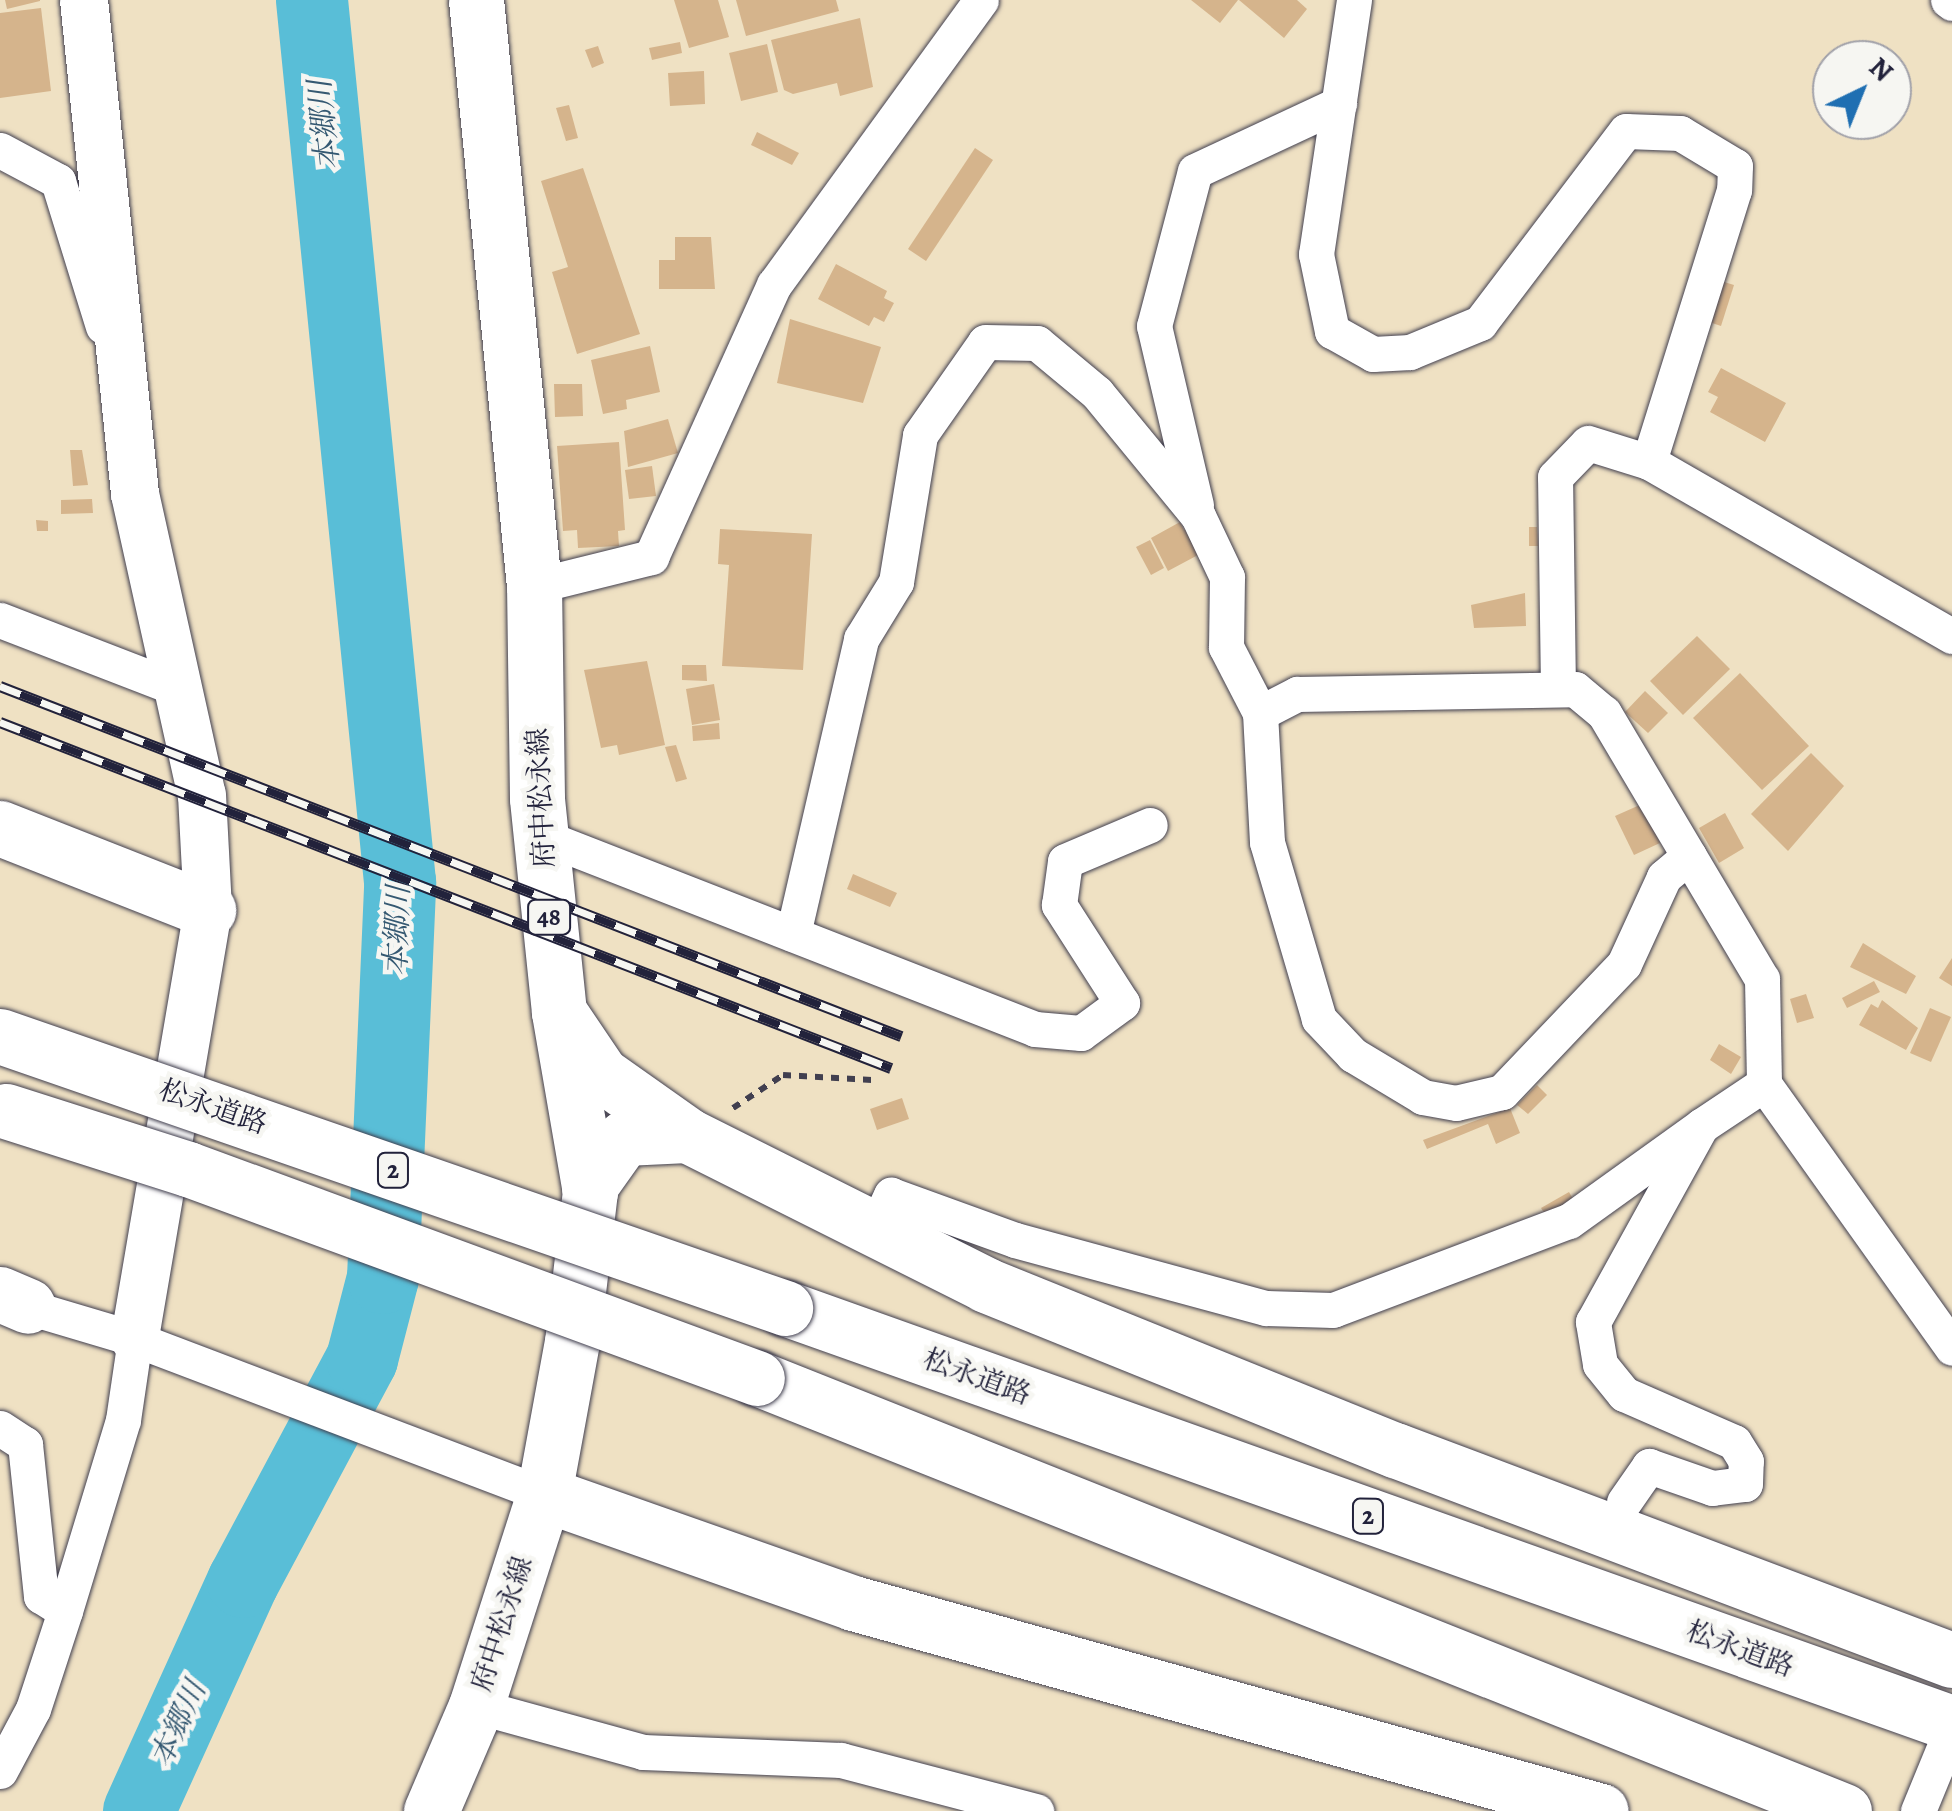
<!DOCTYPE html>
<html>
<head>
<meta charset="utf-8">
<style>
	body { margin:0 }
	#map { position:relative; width:1952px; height:1811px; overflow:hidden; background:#efe1c3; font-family:Alegreya,"Noto Serif JP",serif }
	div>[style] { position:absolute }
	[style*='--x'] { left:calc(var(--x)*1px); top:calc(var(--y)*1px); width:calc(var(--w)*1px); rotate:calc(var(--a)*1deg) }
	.river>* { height:72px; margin:-36px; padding:0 36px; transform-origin:36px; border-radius:36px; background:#59bed7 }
	.building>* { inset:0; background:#d5b48c }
	.path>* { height:6px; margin-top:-3px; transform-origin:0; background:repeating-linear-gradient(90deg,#413f4f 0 8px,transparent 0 16px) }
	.roads { filter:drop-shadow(0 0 2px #413f4f) drop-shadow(0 0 2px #413f4f) }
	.street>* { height:35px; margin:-17.5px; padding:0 17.5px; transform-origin:17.5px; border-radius:17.5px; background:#fff }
	.secondary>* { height:48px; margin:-24px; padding:0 24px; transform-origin:24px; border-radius:24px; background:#fff }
	.primary>* { height:55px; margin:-27.5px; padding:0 27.5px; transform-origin:27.5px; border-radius:27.5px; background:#fff }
	.highway>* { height:55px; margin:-27.5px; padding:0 27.5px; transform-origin:27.5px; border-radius:27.5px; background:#fff }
	.rail>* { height:11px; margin-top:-5.5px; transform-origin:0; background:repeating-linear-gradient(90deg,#f6f6f2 0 22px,#22223b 0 44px); box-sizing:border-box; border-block:2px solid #22223b }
	.bridges { filter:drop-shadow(0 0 2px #413f4f) drop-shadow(0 0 2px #413f4f) }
	.highway-bridge>* { height:55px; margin:-27.5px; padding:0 27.5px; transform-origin:27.5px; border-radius:27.5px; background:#fff }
	span { translate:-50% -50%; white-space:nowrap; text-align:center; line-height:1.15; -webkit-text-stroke:9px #f6f6f2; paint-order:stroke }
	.shield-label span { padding:2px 8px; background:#f6f6f2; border:2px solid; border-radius:8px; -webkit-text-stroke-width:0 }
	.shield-label { font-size:25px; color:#22223b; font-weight:700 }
	.street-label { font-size:28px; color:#22223b }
	.water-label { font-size:30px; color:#355972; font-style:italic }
	.north { position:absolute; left:1812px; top:40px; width:100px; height:100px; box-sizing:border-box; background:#f6f6f2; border:2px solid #a1a1a9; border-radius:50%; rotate:43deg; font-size:28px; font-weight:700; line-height:40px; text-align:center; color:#22223b }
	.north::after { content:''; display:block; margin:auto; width:35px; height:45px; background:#1f6fb2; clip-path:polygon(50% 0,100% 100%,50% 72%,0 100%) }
</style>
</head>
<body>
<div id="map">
	<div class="river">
		<i style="--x:139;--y:1811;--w:252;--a:-65.6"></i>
		<i style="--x:243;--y:1582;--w:253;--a:-61.9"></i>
		<i style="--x:362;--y:1359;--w:84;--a:-75.5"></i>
		<i style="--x:383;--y:1278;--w:396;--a:-87.5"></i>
		<i style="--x:400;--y:882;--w:886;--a:-95.7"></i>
	</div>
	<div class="building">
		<i style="clip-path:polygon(5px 0,40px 0,40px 1px,7px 9px)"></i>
		<i style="clip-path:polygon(674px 0,718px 0,729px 37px,689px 48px)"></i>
		<i style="clip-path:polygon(736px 0,836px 0,839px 11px,746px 36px)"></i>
		<i style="clip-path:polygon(1191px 0,1238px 0,1220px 23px)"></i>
		<i style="clip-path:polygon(1239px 0,1297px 0,1307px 9px,1284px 38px)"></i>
		<i style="clip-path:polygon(41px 8px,51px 91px,0 98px,0 13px)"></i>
		<i style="clip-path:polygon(860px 18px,873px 87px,840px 96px,837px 83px,793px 94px,784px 90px,771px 40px)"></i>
		<i style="clip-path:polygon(680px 42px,682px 53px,652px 60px,649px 48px)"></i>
		<i style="clip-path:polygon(767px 44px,778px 92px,741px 101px,729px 53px)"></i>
		<i style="clip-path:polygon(598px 46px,604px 63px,592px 68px,585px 50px)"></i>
		<i style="clip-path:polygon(704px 71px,705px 104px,670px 106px,668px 73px)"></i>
		<i style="clip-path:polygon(569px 105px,578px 138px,566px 141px,556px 108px)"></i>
		<i style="clip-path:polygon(757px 132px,799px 153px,792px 165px,751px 145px)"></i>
		<i style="clip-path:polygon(975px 148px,993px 160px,926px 261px,908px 249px)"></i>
		<i style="clip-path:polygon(583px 168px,640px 334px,577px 354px,552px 272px,568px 267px,541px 181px)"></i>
		<i style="clip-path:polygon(675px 237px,711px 237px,715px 289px,659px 289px,659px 260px,675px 260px)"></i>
		<i style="clip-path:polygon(836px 264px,887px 291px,884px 298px,894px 303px,884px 322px,874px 317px,869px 326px,818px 299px)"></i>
		<i style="clip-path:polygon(1721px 281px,1734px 285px,1721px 326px,1709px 322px)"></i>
		<i style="clip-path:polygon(790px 319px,881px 347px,863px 403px,777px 383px)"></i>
		<i style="clip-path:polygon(650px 346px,660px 392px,626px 400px,627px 409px,603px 414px,591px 360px)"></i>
		<i style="clip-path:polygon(1721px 368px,1786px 403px,1765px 442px,1710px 412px,1718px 397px,1708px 392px)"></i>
		<i style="clip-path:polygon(554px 384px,582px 384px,583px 416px,555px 417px)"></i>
		<i style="clip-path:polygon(668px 419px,678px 453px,628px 467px,624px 431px)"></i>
		<i style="clip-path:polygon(619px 442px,625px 530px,618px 531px,619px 546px,578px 548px,577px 530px,563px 531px,557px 446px)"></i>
		<i style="clip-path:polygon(70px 450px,82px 450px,88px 485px,73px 486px)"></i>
		<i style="clip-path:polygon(652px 466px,656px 496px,629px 499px,625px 470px)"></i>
		<i style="clip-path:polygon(92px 499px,93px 513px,61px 514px,61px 500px)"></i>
		<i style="clip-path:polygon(36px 520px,48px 521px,48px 531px,37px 531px)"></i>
		<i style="clip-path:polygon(1180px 522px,1184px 530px,1195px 524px,1198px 555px,1168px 571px,1151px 538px)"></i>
		<i style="clip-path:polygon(1529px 527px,1537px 527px,1538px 546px,1529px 546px)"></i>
		<i style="clip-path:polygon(720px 529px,812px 534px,803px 670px,722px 666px,729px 565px,718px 564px)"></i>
		<i style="clip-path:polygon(1150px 540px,1164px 568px,1151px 575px,1136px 547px)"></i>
		<i style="clip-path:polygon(1525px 593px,1526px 626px,1474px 628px,1471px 605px)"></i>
		<i style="clip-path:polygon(1697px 636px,1730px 669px,1683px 715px,1650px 681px)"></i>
		<i style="clip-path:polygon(647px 661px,665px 745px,619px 755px,617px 745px,601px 748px,584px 670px)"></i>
		<i style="clip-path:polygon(682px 665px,706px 665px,707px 681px,682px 680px)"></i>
		<i style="clip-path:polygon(1740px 673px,1809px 746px,1762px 790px,1693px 718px)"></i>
		<i style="clip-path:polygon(714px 684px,720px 720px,692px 725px,686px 689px)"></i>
		<i style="clip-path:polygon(1645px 691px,1668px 713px,1648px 733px,1625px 712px)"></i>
		<i style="clip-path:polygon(719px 723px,720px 739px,693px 741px,692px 726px)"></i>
		<i style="clip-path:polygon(676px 745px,687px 779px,676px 782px,665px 747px)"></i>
		<i style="clip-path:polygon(1811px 753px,1844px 786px,1788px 851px,1751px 814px)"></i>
		<i style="clip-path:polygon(1642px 804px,1660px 843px,1634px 855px,1615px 816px)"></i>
		<i style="clip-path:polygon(1725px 813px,1744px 848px,1719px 863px,1699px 828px)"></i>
		<i style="clip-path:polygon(853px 874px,897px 893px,890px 907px,847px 889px)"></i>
		<i style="clip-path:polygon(1863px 943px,1916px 976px,1906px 994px,1850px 967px)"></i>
		<i style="clip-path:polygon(1952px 958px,1952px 986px,1939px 978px)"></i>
		<i style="clip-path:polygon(1874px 981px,1880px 992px,1847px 1008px,1842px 998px)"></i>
		<i style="clip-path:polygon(1806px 994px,1814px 1018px,1797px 1023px,1790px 999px)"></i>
		<i style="clip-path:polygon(1882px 1000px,1918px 1028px,1906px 1050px,1859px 1025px,1871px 1004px,1878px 1008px)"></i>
		<i style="clip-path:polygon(1930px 1008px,1951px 1017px,1931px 1062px,1910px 1053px)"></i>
		<i style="clip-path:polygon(1719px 1044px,1741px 1057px,1731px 1074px,1710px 1060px)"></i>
		<i style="clip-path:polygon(1537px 1085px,1547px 1095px,1528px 1114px,1517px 1105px)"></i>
		<i style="clip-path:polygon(902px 1098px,909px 1119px,877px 1130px,870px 1109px)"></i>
		<i style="clip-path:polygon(1510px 1108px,1520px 1133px,1496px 1144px,1488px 1124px,1427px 1149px,1423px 1140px)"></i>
		<i style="clip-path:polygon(1569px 1192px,1576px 1204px,1549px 1220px,1541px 1208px)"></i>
	</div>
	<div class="path">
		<i style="--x:733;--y:1108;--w:60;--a:-33.4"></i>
		<i style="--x:783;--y:1075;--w:89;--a:3.2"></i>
	</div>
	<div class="roads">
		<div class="street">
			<i style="--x:1354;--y:0;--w:257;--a:98.5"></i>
			<i style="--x:1316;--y:254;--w:79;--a:78.3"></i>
			<i style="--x:1332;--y:331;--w:47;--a:29.3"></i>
			<i style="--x:1373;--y:354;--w:37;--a:-3"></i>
			<i style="--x:1410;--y:352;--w:76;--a:-22.5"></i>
			<i style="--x:1480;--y:323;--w:241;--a:-52.8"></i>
			<i style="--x:1626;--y:131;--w:54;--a:2.1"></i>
			<i style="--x:1680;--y:133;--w:64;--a:31"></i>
			<i style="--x:1735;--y:166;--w:24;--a:92"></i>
			<i style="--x:1734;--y:190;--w:285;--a:107.4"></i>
			<i style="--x:1948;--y:0;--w:5;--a:37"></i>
			<i style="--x:0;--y:150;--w:66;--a:28.1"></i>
			<i style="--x:58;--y:181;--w:152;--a:72.8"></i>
			<i style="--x:1196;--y:505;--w:184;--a:-103.2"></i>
			<i style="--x:1154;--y:326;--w:160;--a:-75.2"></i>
			<i style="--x:1195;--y:171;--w:159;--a:-25"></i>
			<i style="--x:534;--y:586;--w:121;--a:-13.9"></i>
			<i style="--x:651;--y:557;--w:299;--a:-65.7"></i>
			<i style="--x:774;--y:285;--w:352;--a:-54"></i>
			<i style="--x:0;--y:620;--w:189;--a:21.1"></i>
			<i style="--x:1558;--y:689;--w:212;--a:-90.8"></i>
			<i style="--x:1555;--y:477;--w:47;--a:-45.9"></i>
			<i style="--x:1588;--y:443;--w:64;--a:17.3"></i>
			<i style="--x:1649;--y:462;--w:349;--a:29.9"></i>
			<i style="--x:541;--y:836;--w:530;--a:21.34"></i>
			<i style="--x:1035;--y:1029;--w:46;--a:5"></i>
			<i style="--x:1081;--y:1033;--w:51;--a:-36.2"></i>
			<i style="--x:1122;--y:1003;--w:117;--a:-122.7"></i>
			<i style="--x:1059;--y:905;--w:44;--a:-82.2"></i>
			<i style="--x:1065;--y:861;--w:92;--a:-23"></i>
			<i style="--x:1689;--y:856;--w:33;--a:140"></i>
			<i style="--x:1664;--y:877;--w:96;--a:114.7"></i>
			<i style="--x:1624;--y:964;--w:177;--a:133.6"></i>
			<i style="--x:1502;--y:1092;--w:47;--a:166.6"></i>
			<i style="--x:1456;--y:1103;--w:34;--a:-170"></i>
			<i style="--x:1423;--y:1097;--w:82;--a:-149"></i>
			<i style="--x:1353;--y:1055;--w:50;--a:-133.4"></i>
			<i style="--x:1319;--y:1019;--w:184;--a:-106.4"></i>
			<i style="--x:1267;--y:842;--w:129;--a:-93.1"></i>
			<i style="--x:1260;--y:713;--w:42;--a:-27.2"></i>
			<i style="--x:1297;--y:694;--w:278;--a:-1"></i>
			<i style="--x:1575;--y:689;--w:38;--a:40"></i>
			<i style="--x:1604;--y:713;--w:309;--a:59.3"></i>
			<i style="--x:1762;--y:979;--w:105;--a:88.9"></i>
			<i style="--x:1764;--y:1084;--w:324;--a:54.5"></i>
			<i style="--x:793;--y:934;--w:303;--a:-77"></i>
			<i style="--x:861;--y:639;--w:67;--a:-58.4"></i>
			<i style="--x:896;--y:582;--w:149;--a:-80.7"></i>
			<i style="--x:920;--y:435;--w:113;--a:-55"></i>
			<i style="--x:985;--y:342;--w:52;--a:1.1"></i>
			<i style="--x:1037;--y:343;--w:78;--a:39.8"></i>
			<i style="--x:1097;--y:393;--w:159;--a:50.6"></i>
			<i style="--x:1198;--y:516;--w:68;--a:64.6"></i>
			<i style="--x:1227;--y:577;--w:70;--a:90.8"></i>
			<i style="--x:1226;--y:647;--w:74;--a:62.7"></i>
			<i style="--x:875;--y:1229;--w:38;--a:-65"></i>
			<i style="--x:891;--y:1195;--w:132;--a:19.9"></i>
			<i style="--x:1015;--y:1240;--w:260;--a:15.2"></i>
			<i style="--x:1266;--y:1308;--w:67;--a:1.7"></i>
			<i style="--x:1333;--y:1310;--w:252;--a:-20.7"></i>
			<i style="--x:1569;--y:1221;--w:163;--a:-35.7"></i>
			<i style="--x:11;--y:1302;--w:129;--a:16.6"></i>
			<i style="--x:135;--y:1339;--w:437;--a:20.8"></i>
			<i style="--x:0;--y:1428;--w:30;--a:33"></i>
			<i style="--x:25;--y:1444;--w:153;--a:84"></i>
			<i style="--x:41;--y:1596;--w:28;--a:32"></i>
			<i style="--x:1624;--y:1502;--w:44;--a:-55.2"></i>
			<i style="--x:1649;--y:1466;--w:67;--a:19.2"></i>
			<i style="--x:1712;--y:1488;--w:33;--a:-7"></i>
			<i style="--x:1745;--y:1484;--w:23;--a:-88"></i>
			<i style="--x:1746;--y:1461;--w:22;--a:-122"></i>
			<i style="--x:1734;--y:1442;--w:120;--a:-156.4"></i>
			<i style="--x:1624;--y:1394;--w:38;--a:-129"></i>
			<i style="--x:1600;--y:1364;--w:43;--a:-99.5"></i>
			<i style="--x:1593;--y:1322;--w:224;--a:-61.1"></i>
			<i style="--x:1701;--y:1126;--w:76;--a:-33.7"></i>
			<i style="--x:476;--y:1706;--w:173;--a:15.4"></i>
			<i style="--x:643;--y:1752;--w:198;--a:2.3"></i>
			<i style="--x:841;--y:1760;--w:202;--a:14.7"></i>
			<i style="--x:0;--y:1771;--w:70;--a:-62"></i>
			<i style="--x:33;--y:1709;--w:103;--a:-71.9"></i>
			<i style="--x:65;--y:1611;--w:200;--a:-73.1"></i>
			<i style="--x:123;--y:1420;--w:82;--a:-81.6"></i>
			<i style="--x:1918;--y:1811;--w:90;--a:-67.7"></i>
		</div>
		<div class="secondary">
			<i style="--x:84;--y:0;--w:497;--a:84.1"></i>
			<i style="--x:135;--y:494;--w:308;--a:77.5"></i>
			<i style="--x:202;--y:795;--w:115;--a:87"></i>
			<i style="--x:208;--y:910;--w:435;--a:99.7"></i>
		</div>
		<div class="primary">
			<i style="--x:431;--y:1811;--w:114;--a:-66.8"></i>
			<i style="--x:476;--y:1706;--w:223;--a:-72.2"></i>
			<i style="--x:544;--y:1494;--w:155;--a:-79.6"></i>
			<i style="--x:572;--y:1342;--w:151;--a:-83.2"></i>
			<i style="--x:590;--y:1192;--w:183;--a:-99.8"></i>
			<i style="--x:559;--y:1012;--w:215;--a:-95.9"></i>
			<i style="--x:537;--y:798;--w:212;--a:-90.8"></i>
			<i style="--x:534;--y:586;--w:589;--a:-95.65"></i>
		</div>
		<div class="highway">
			<i style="--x:0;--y:828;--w:224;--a:21.5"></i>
			<i style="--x:559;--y:1012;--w:75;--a:55.9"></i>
			<i style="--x:601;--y:1074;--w:105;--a:35.3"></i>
			<i style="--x:687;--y:1135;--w:335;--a:26.6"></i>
			<i style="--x:986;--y:1285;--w:441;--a:22"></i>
			<i style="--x:1395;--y:1450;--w:595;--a:20.66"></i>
			<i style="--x:589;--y:1187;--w:60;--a:-54.5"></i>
			<i style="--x:624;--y:1138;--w:63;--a:-2.7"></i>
			<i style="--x:0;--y:1294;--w:30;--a:23"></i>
			<i style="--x:785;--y:1308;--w:1239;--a:19.58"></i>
			<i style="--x:757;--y:1378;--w:1170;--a:21.72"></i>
			<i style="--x:544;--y:1494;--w:328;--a:19.4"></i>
			<i style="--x:853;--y:1603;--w:776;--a:15.54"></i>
		</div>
	</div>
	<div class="rail">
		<i style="--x:0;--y:686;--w:967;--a:21.23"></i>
		<i style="--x:0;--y:722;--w:956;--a:21.22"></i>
	</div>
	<div class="bridges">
		<div class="highway-bridge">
			<i style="--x:0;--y:1036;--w:831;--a:19.11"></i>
			<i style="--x:6;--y:1111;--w:191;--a:17.7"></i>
			<i style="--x:188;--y:1169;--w:606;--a:20.17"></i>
		</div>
	</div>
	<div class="shield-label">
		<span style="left:549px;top:917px">48</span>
		<span style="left:393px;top:1170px">2</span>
		<span style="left:1368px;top:1516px">2</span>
	</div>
	<div class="street-label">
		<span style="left:541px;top:798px;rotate:-93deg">府中松永線</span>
		<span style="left:213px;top:1107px;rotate:19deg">松永道路</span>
		<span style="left:977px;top:1377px;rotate:20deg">松永道路</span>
		<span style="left:502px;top:1624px;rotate:-72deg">府中松永線</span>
		<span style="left:1740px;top:1649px;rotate:20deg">松永道路</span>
	</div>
	<div class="water-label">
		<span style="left:324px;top:125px;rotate:-96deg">本郷川</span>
		<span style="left:397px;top:931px;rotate:-88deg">本郷川</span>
		<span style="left:178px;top:1724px;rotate:-65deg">本郷川</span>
	</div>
	<div class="north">N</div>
</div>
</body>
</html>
